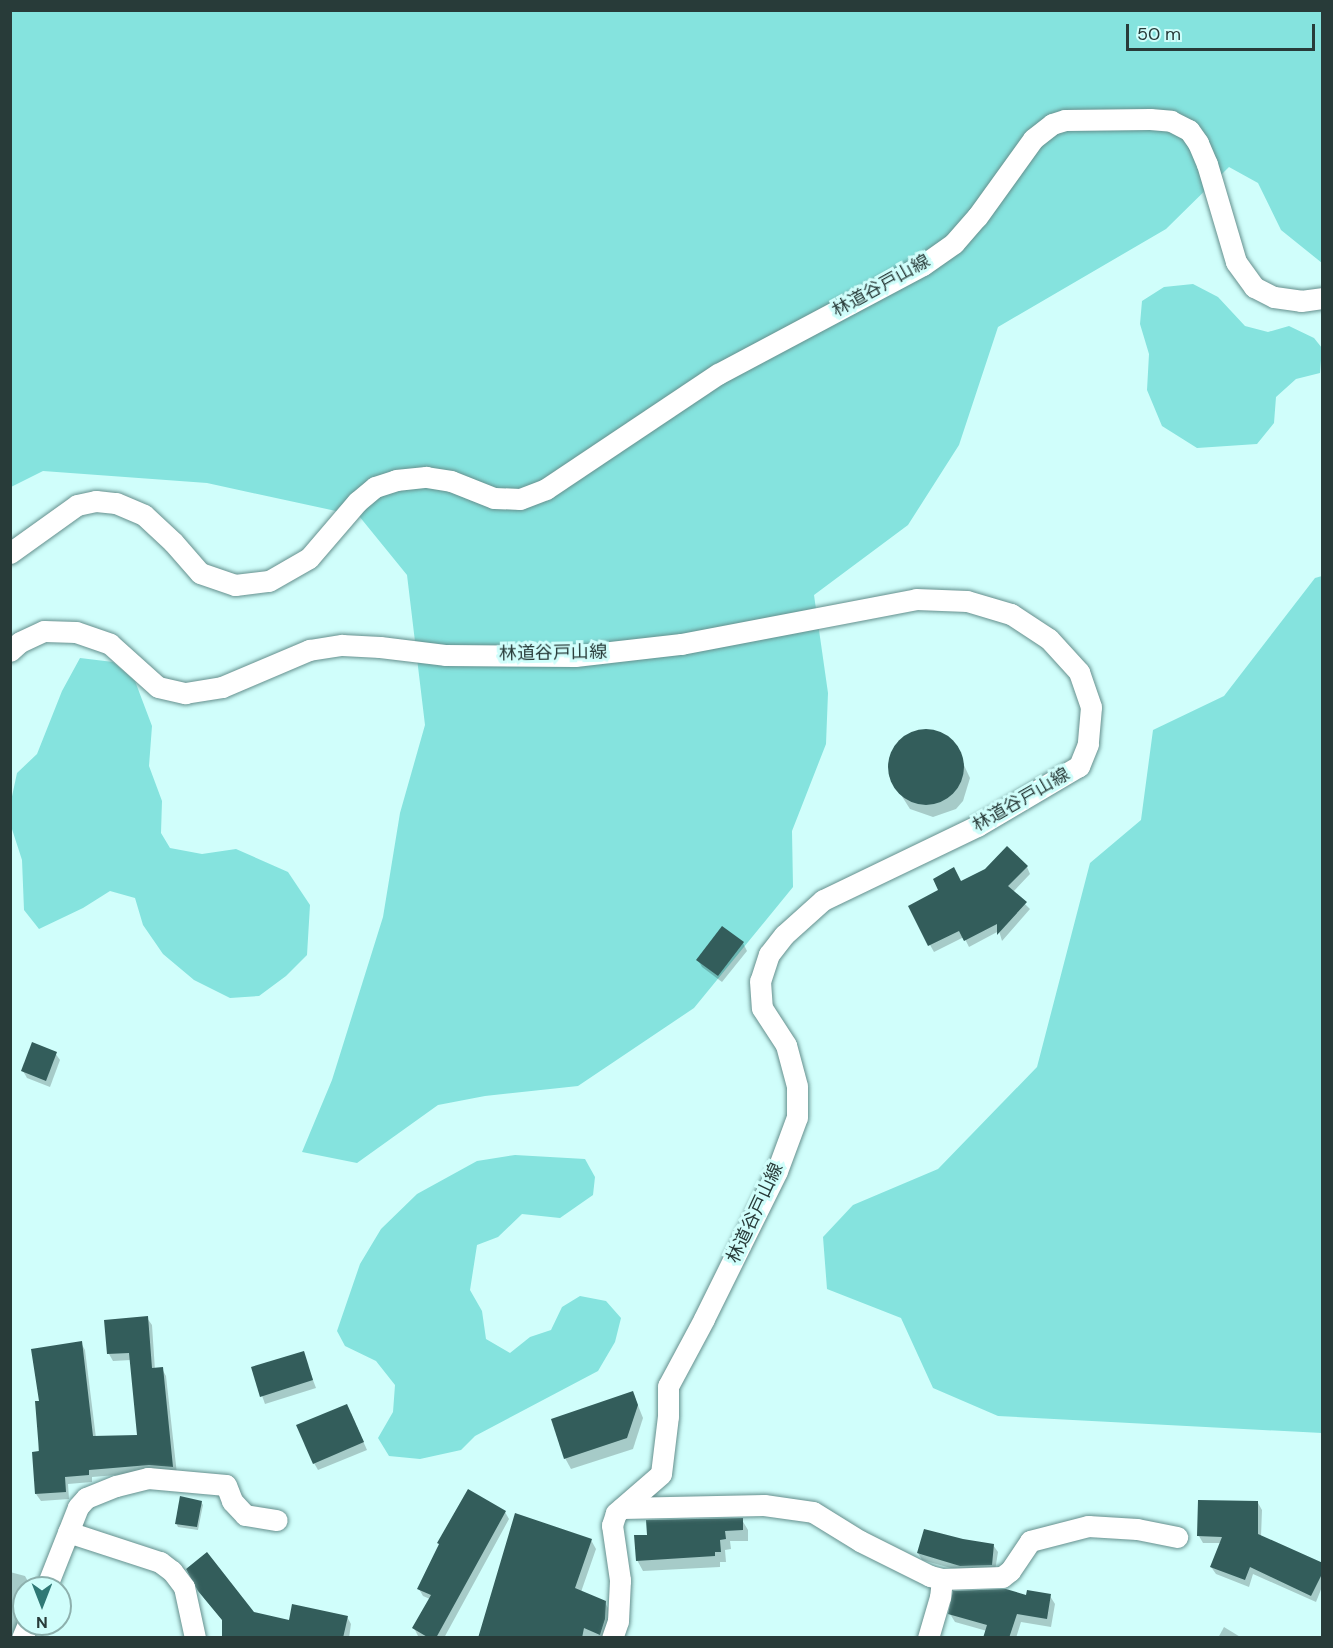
<!DOCTYPE html>
<html>
<head>
<meta charset="utf-8">
<style>
	body { margin:0 }
	#map { position:relative; width:1333px; height:1648px; overflow:hidden; background:#d0fefb; font-family:"DM Sans","Noto Sans JP",sans-serif }
	div>[style] { position:absolute }
	[style*='--x'] { left:calc(var(--x)*1px); top:calc(var(--y)*1px); width:calc(var(--w)*1px); rotate:calc(var(--a)*1deg) }
	.green>* { inset:0; background:#85e3de }
	.shadow>* { inset:0; background:#0003 }
	.building>* { inset:0; background:#335d5b }
	.round { border-radius:50% }
	.roads { filter:drop-shadow(0 0 2px #658f8d) drop-shadow(0 0 2px #658f8d) }
	.street>* { height:21px; margin:-10.5px; padding:0 10.5px; transform-origin:10.5px; border-radius:10.5px; background:#fff }
	span { translate:-50% -50%; white-space:nowrap; text-align:center; line-height:1.15; -webkit-text-stroke:6px #d0fefb; paint-order:stroke }
	.street-label { font-size:18px; color:#283b39 }
	.frame { position:absolute; inset:0; border:12px solid #283b39; pointer-events:none }
	.north { position:absolute; left:12px; top:1576px; width:60px; height:60px; box-sizing:border-box; background:#d0fefb; border:2px solid #8db0ad; border-radius:50%; rotate:180deg; font-size:16px; font-weight:700; line-height:24px; text-align:center; color:#283b39 }
	.north::after { content:''; display:block; margin:auto; width:21px; height:27px; background:#2f7875; clip-path:polygon(50% 0,100% 100%,50% 72%,0 100%) }
	.scale { position:absolute; left:1126px; top:24px; width:189px; height:27px; box-sizing:border-box; border:3px solid #283b39; border-top:0; padding-left:8px; font-size:18px; line-height:21px; white-space:nowrap; color:#283b39; -webkit-text-stroke:4px #d0fefb; paint-order:stroke }
</style>
</head>
<body>
<div id="map">
	<div class="green">
		<i style="clip-path:polygon(11px 11px,1322px 11px,1322px 263px,1281px 230px,1258px 183px,1229px 167px,1166px 229px,998px 327px,959px 445px,908px 525px,814px 595px,828px 693px,826px 744px,792px 831px,793px 887px,694px 1008px,578px 1086px,485px 1096px,438px 1105px,357px 1163px,302px 1152px,332px 1080px,383px 917px,400px 813px,425px 725px,407px 575px,359px 516px,207px 483px,43px 471px,11px 487px)"></i>
		<i style="clip-path:polygon(1193px 284px,1218px 297px,1245px 326px,1268px 332px,1289px 326px,1314px 338px,1322px 348px,1320px 373px,1296px 379px,1276px 397px,1274px 423px,1257px 444px,1197px 448px,1162px 426px,1147px 390px,1149px 354px,1140px 324px,1142px 301px,1164px 287px)"></i>
		<i style="clip-path:polygon(1322px 576px,1322px 1433px,998px 1416px,933px 1388px,901px 1318px,827px 1289px,823px 1237px,853px 1205px,938px 1169px,1037px 1067px,1090px 863px,1141px 820px,1153px 730px,1224px 696px,1315px 578px)"></i>
		<i style="clip-path:polygon(80px 658px,113px 662px,135px 681px,152px 726px,149px 766px,162px 801px,161px 833px,170px 848px,202px 854px,236px 849px,288px 872px,310px 905px,307px 955px,286px 976px,259px 996px,230px 998px,194px 980px,163px 954px,143px 925px,135px 898px,110px 891px,83px 908px,39px 929px,24px 910px,22px 860px,11px 826px,11px 801px,17px 773px,37px 754px,62px 691px)"></i>
		<i style="clip-path:polygon(515px 1155px,585px 1159px,595px 1177px,593px 1195px,560px 1218px,522px 1214px,498px 1237px,477px 1245px,470px 1290px,482px 1311px,486px 1339px,510px 1353px,530px 1337px,551px 1330px,562px 1307px,580px 1296px,606px 1301px,621px 1318px,615px 1342px,598px 1371px,475px 1436px,461px 1450px,420px 1459px,389px 1456px,378px 1438px,393px 1412px,395px 1385px,376px 1361px,345px 1346px,337px 1331px,360px 1264px,381px 1229px,417px 1194px,477px 1161px)"></i>
	</div>
	<div class="shadow">
		<i style="clip-path:polygon(922px 731px,934px 731px,954px 744px,970px 778px,963px 801px,956px 809px,933px 817px,910px 809px,889px 776px,889px 763px,899px 741px)"></i>
		<i style="clip-path:polygon(1027px 867px,1030px 874px,1013px 892px,1030px 909px,1002px 941px,999px 931px,969px 947px,964px 937px,934px 952px,930px 945px,961px 883px)"></i>
		<i style="clip-path:polygon(743px 943px,747px 951px,722px 982px,702px 967px,698px 960px)"></i>
		<i style="clip-path:polygon(55px 1053px,60px 1060px,50px 1087px,27px 1078px,23px 1071px)"></i>
		<i style="clip-path:polygon(147px 1318px,152px 1325px,155px 1370px,162px 1369px,166px 1376px,177px 1474px,154px 1472px,92px 1477px,92px 1482px,68px 1484px,69px 1499px,41px 1501px,36px 1494px,41px 1402px,81px 1343px,85px 1350px,96px 1438px,138px 1436px,131px 1360px,113px 1361px,109px 1354px,106px 1322px)"></i>
		<i style="clip-path:polygon(303px 1353px,316px 1388px,265px 1404px,252px 1368px)"></i>
		<i style="clip-path:polygon(633px 1393px,643px 1418px,633px 1449px,571px 1469px,565px 1458px)"></i>
		<i style="clip-path:polygon(351px 1413px,367px 1450px,318px 1470px,314px 1463px)"></i>
		<i style="clip-path:polygon(201px 1502px,203px 1505px,198px 1530px,178px 1527px,176px 1523px)"></i>
		<i style="clip-path:polygon(1258px 1503px,1262px 1510px,1261px 1537px,1322px 1564px,1322px 1587px,1316px 1602px,1253px 1574px,1249px 1587px,1216px 1574px,1211px 1567px,1221px 1543px,1203px 1543px,1199px 1536px)"></i>
		<i style="clip-path:polygon(505px 1512px,509px 1519px,444px 1638px,418px 1636px,414px 1628px,430px 1599px,423px 1596px,419px 1589px)"></i>
		<i style="clip-path:polygon(742px 1520px,748px 1530px,748px 1541px,730px 1541px,731px 1549px,725px 1550px,726px 1562px,720px 1562px,720px 1567px,643px 1571px,637px 1560px)"></i>
		<i style="clip-path:polygon(591px 1540px,596px 1549px,581px 1592px,605px 1603px,610px 1611px,606px 1638px,480px 1638px)"></i>
		<i style="clip-path:polygon(962px 1541px,993px 1545px,998px 1552px,995px 1571px,965px 1572px,922px 1560px,918px 1553px)"></i>
		<i style="clip-path:polygon(188px 1569px,253px 1614px,290px 1621px,347px 1617px,351px 1624px,349px 1638px,224px 1638px,224px 1622px,204px 1598px)"></i>
		<i style="clip-path:polygon(10px 1572px,25px 1576px,30px 1585px,30px 1588px,24px 1588px,24px 1616px,17px 1638px,10px 1637px)"></i>
		<i style="clip-path:polygon(1050px 1596px,1055px 1604px,1051px 1627px,1021px 1622px,1016px 1638px,985px 1638px,987px 1631px,955px 1622px,950px 1614px,1028px 1597px)"></i>
		<i style="clip-path:polygon(1224px 1627px,1242px 1638px,1218px 1638px)"></i>
	</div>
	<div class="building">
		<i class="round" style="left:888px;top:729px;width:76px;height:76px"></i>
		<i style="clip-path:polygon(1007px 846px,1028px 866px,1008px 886px,1027px 902px,997px 935px,997px 924px,964px 941px,959px 931px,928px 946px,908px 906px,938px 890px,933px 879px,954px 867px,961px 881px,985px 869px)"></i>
		<i style="clip-path:polygon(722px 926px,744px 942px,718px 976px,696px 960px)"></i>
		<i style="clip-path:polygon(32px 1042px,57px 1052px,46px 1081px,21px 1071px)"></i>
		<i style="clip-path:polygon(148px 1316px,152px 1368px,163px 1367px,173px 1467px,149px 1465px,89px 1470px,89px 1475px,65px 1477px,66px 1492px,35px 1494px,32px 1452px,39px 1451px,35px 1401px,39px 1401px,31px 1349px,82px 1341px,93px 1436px,137px 1435px,129px 1353px,107px 1354px,104px 1320px)"></i>
		<i style="clip-path:polygon(304px 1351px,313px 1380px,260px 1397px,251px 1367px)"></i>
		<i style="clip-path:polygon(633px 1391px,638px 1405px,627px 1438px,564px 1459px,551px 1419px)"></i>
		<i style="clip-path:polygon(347px 1404px,364px 1442px,313px 1464px,296px 1425px)"></i>
		<i style="clip-path:polygon(468px 1489px,506px 1511px,436px 1638px,429px 1638px,412px 1628px,431px 1595px,417px 1589px,439px 1544px,437px 1543px)"></i>
		<i style="clip-path:polygon(180px 1496px,202px 1501px,197px 1527px,175px 1524px)"></i>
		<i style="clip-path:polygon(1198px 1500px,1258px 1501px,1258px 1534px,1323px 1563px,1323px 1572px,1311px 1596px,1250px 1567px,1245px 1580px,1210px 1567px,1222px 1537px,1197px 1536px)"></i>
		<i style="clip-path:polygon(515px 1513px,592px 1539px,575px 1588px,606px 1601px,605px 1619px,600px 1635px,584px 1628px,582px 1638px,478px 1638px)"></i>
		<i style="clip-path:polygon(743px 1518px,743px 1530px,725px 1531px,726px 1539px,720px 1540px,721px 1552px,715px 1552px,715px 1556px,636px 1561px,634px 1535px,647px 1535px,646px 1520px)"></i>
		<i style="clip-path:polygon(924px 1529px,963px 1539px,994px 1544px,992px 1565px,960px 1566px,917px 1553px)"></i>
		<i style="clip-path:polygon(207px 1552px,254px 1612px,289px 1620px,292px 1604px,348px 1616px,343px 1638px,222px 1638px,222px 1620px,198px 1591px,186px 1569px)"></i>
		<i style="clip-path:polygon(1006px 1589px,1026px 1595px,1027px 1590px,1051px 1594px,1047px 1619px,1017px 1614px,1009px 1638px,983px 1638px,987px 1625px,948px 1614px,953px 1591px)"></i>
	</div>
	<div class="roads">
		<div class="street">
			<i style="--x:10;--y:553;--w:82;--a:-35.6"></i>
			<i style="--x:77;--y:505;--w:19;--a:-12"></i>
			<i style="--x:96;--y:501;--w:20;--a:6"></i>
			<i style="--x:116;--y:503;--w:30;--a:23"></i>
			<i style="--x:144;--y:515;--w:40;--a:43"></i>
			<i style="--x:173;--y:542;--w:41;--a:48.9"></i>
			<i style="--x:200;--y:573;--w:37;--a:19"></i>
			<i style="--x:235;--y:585;--w:34;--a:-7"></i>
			<i style="--x:269;--y:581;--w:46;--a:-29.9"></i>
			<i style="--x:309;--y:558;--w:74;--a:-49.4"></i>
			<i style="--x:357;--y:502;--w:23;--a:-40"></i>
			<i style="--x:375;--y:487;--w:22;--a:-18"></i>
			<i style="--x:396;--y:480;--w:30;--a:-6"></i>
			<i style="--x:426;--y:477;--w:25;--a:9"></i>
			<i style="--x:451;--y:481;--w:46;--a:21.6"></i>
			<i style="--x:494;--y:498;--w:26;--a:2"></i>
			<i style="--x:520;--y:499;--w:28;--a:-21"></i>
			<i style="--x:546;--y:489;--w:207;--a:-33.8"></i>
			<i style="--x:718;--y:374;--w:232;--a:-28"></i>
			<i style="--x:923;--y:265;--w:38;--a:-35"></i>
			<i style="--x:954;--y:243;--w:35;--a:-49"></i>
			<i style="--x:977;--y:217;--w:96;--a:-54.3"></i>
			<i style="--x:1033;--y:139;--w:24;--a:-38"></i>
			<i style="--x:1052;--y:124;--w:14;--a:-17"></i>
			<i style="--x:1065;--y:120;--w:85;--a:-0.7"></i>
			<i style="--x:1150;--y:119;--w:21;--a:5"></i>
			<i style="--x:1171;--y:121;--w:20;--a:27"></i>
			<i style="--x:1189;--y:130;--w:16;--a:55"></i>
			<i style="--x:1198;--y:143;--w:23;--a:67"></i>
			<i style="--x:1207;--y:164;--w:102;--a:73.5"></i>
			<i style="--x:1236;--y:262;--w:31;--a:54"></i>
			<i style="--x:1254;--y:287;--w:22;--a:27"></i>
			<i style="--x:1274;--y:297;--w:27;--a:8"></i>
			<i style="--x:1301;--y:301;--w:21;--a:-8"></i>
			<i style="--x:10;--y:651;--w:13;--a:-42"></i>
			<i style="--x:20;--y:642;--w:26;--a:-25"></i>
			<i style="--x:44;--y:631;--w:32;--a:2"></i>
			<i style="--x:76;--y:632;--w:36;--a:19"></i>
			<i style="--x:110;--y:644;--w:64;--a:41.9"></i>
			<i style="--x:158;--y:687;--w:28;--a:13"></i>
			<i style="--x:185;--y:693;--w:37;--a:-9"></i>
			<i style="--x:222;--y:687;--w:95;--a:-23"></i>
			<i style="--x:309;--y:650;--w:33;--a:-9"></i>
			<i style="--x:342;--y:645;--w:38;--a:3"></i>
			<i style="--x:380;--y:647;--w:65;--a:7"></i>
			<i style="--x:445;--y:655;--w:130;--a:0.4"></i>
			<i style="--x:575;--y:656;--w:107;--a:-6.5"></i>
			<i style="--x:681;--y:644;--w:239;--a:-10.8"></i>
			<i style="--x:916;--y:599;--w:51;--a:2.2"></i>
			<i style="--x:967;--y:601;--w:46;--a:16.5"></i>
			<i style="--x:1011;--y:614;--w:45;--a:33.3"></i>
			<i style="--x:1049;--y:639;--w:45;--a:47.7"></i>
			<i style="--x:1079;--y:672;--w:37;--a:71"></i>
			<i style="--x:1091;--y:707;--w:37;--a:95"></i>
			<i style="--x:1088;--y:744;--w:24;--a:112"></i>
			<i style="--x:1079;--y:766;--w:118;--a:149.5"></i>
			<i style="--x:977;--y:826;--w:171;--a:154.3"></i>
			<i style="--x:823;--y:900;--w:52;--a:138.1"></i>
			<i style="--x:784;--y:935;--w:24;--a:128"></i>
			<i style="--x:769;--y:954;--w:28;--a:108"></i>
			<i style="--x:760;--y:981;--w:27;--a:86"></i>
			<i style="--x:762;--y:1008;--w:44;--a:57"></i>
			<i style="--x:786;--y:1045;--w:42;--a:75"></i>
			<i style="--x:797;--y:1086;--w:31;--a:90"></i>
			<i style="--x:797;--y:1117;--w:58;--a:110.3"></i>
			<i style="--x:777;--y:1171;--w:165;--a:116.3"></i>
			<i style="--x:704;--y:1319;--w:76;--a:118.2"></i>
			<i style="--x:668;--y:1386;--w:30;--a:90"></i>
			<i style="--x:668;--y:1416;--w:58;--a:96.9"></i>
			<i style="--x:661;--y:1474;--w:60;--a:139.1"></i>
			<i style="--x:616;--y:1513;--w:13;--a:108"></i>
			<i style="--x:612;--y:1525;--w:56;--a:81.7"></i>
			<i style="--x:620;--y:1580;--w:41;--a:92.8"></i>
			<i style="--x:618;--y:1621;--w:18;--a:109"></i>
			<i style="--x:622;--y:1508;--w:142;--a:-1.2"></i>
			<i style="--x:764;--y:1505;--w:49;--a:8.1"></i>
			<i style="--x:813;--y:1512;--w:55;--a:31.7"></i>
			<i style="--x:860;--y:1541;--w:78;--a:26.6"></i>
			<i style="--x:930;--y:1576;--w:12;--a:14"></i>
			<i style="--x:942;--y:1579;--w:18;--a:96"></i>
			<i style="--x:940;--y:1597;--w:43;--a:106.3"></i>
			<i style="--x:68;--y:1532;--w:97;--a:18.1"></i>
			<i style="--x:160;--y:1562;--w:15;--a:37"></i>
			<i style="--x:172;--y:1571;--w:20;--a:53"></i>
			<i style="--x:184;--y:1587;--w:52;--a:77.8"></i>
			<i style="--x:942;--y:1579;--w:60;--a:-1.9"></i>
			<i style="--x:1002;--y:1577;--w:10;--a:-37"></i>
			<i style="--x:1010;--y:1571;--w:36;--a:-56"></i>
			<i style="--x:1030;--y:1541;--w:60;--a:-14.5"></i>
			<i style="--x:1088;--y:1526;--w:49;--a:3.5"></i>
			<i style="--x:1137;--y:1529;--w:41;--a:11.3"></i>
			<i style="--x:46;--y:1588;--w:87;--a:-68.4"></i>
			<i style="--x:78;--y:1507;--w:12;--a:-48"></i>
			<i style="--x:86;--y:1498;--w:32;--a:-22"></i>
			<i style="--x:116;--y:1486;--w:33;--a:-14"></i>
			<i style="--x:148;--y:1478;--w:78;--a:5.1"></i>
			<i style="--x:226;--y:1485;--w:17;--a:69"></i>
			<i style="--x:232;--y:1501;--w:19;--a:47"></i>
			<i style="--x:245;--y:1515;--w:32;--a:9"></i>
			<i style="--x:22;--y:1638;--w:15;--a:-67"></i>
		</div>
	</div>
	<div class="street-label">
		<span style="left:881px;top:286px;rotate:-29deg">林道谷戸山線</span>
		<span style="left:553px;top:653px;rotate:-1deg">林道谷戸山線</span>
		<span style="left:1021px;top:800px;rotate:-30deg">林道谷戸山線</span>
		<span style="left:755px;top:1213px;rotate:-65deg">林道谷戸山線</span>
	</div>
	<div class="frame"></div>
	<div class="north">N</div>
	<div class="scale">50 m</div>
</div>
</body>
</html>
